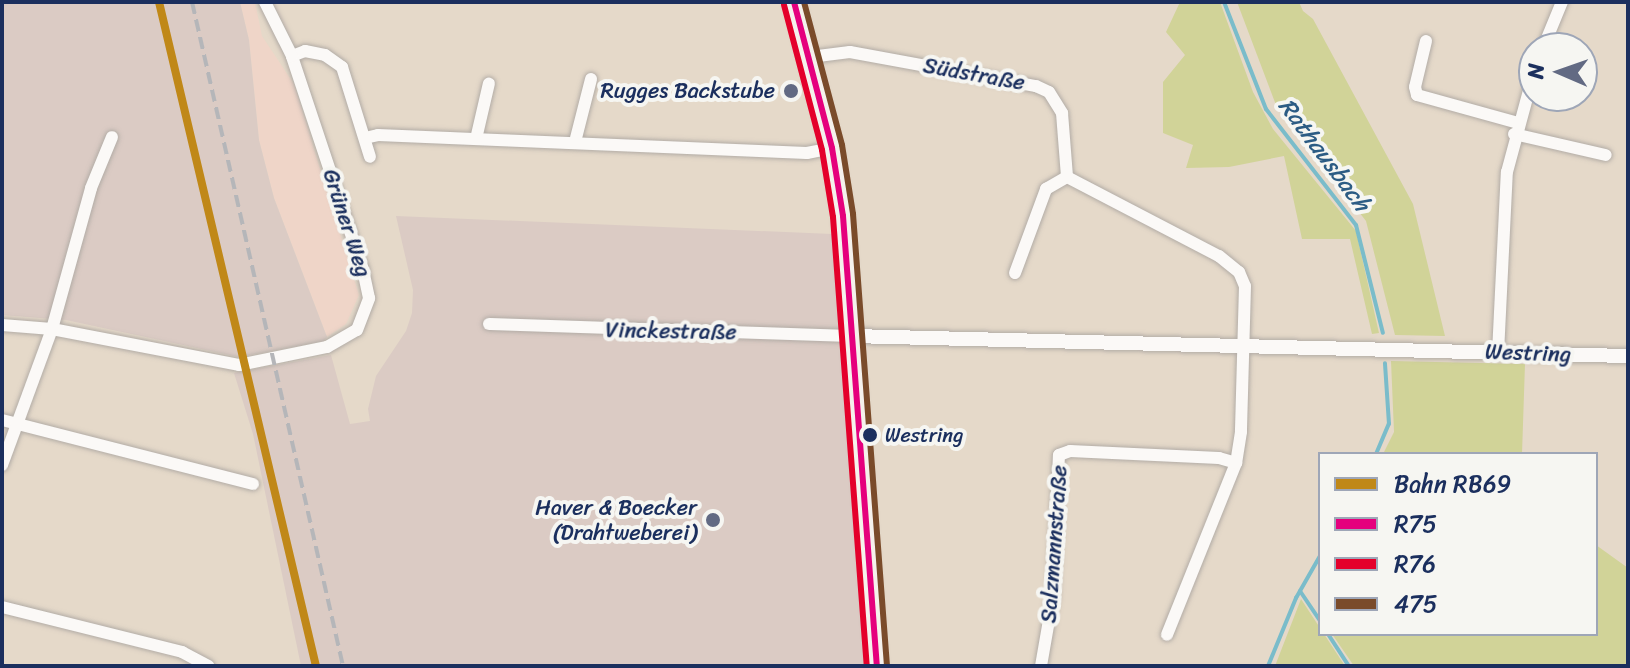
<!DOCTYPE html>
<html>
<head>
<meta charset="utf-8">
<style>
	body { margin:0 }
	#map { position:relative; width:1630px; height:668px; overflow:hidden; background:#e5d9c9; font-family:Sriracha,sans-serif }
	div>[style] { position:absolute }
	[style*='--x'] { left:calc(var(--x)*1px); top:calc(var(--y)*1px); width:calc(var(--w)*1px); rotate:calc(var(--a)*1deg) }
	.built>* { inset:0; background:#efd5c8 }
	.industrial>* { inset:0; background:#dbcbc4 }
	.green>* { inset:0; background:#d1d398 }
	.stream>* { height:4px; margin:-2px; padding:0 2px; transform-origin:2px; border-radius:2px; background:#7abcca }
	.roads { filter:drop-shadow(0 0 2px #b2aca6) drop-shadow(0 0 2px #b2aca6) }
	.minor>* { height:12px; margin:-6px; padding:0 6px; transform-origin:6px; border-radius:6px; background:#fbf9f7 }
	.tertiary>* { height:14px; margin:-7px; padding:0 7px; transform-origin:7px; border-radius:7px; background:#fbf9f7 }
	.secondary>* { height:16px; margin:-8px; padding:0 8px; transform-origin:8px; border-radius:8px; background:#f5f1ec }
	.rail>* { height:4px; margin-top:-2px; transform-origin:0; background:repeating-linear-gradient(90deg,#b5b6b9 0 12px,transparent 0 18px) }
	.bus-1>* { height:6px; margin:-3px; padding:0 3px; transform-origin:3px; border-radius:3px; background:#e5007d }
	.bus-2>* { height:6px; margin:-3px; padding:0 3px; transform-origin:3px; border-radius:3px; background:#e4002b }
	.bus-3>* { height:6px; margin:-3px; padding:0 3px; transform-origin:3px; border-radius:3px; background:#7a4b2a }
	.rail-1>* { height:8px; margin:-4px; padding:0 4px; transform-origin:4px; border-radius:4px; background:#c08818 }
	.dots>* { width:22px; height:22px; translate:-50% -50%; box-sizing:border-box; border:4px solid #f6f6f2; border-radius:50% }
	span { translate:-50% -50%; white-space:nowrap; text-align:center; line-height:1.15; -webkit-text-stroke:8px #f6f6f2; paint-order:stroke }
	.bus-label { font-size:20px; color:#1b2f5e }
	.left { translate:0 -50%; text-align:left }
	.street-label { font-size:22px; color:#1b2f5e }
	.poi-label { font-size:22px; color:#1b2f5e }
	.right { translate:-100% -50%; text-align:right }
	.water-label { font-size:24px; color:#2c5c84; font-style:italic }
	.frame { position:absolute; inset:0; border:4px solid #1b2f5e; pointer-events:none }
	.legend { position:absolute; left:1318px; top:452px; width:280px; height:184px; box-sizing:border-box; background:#f6f6f2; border:2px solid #9ea6b7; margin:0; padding:10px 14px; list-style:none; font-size:24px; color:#1b2f5e }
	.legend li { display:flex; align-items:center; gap:16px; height:40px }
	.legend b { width:40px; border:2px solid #9ea6b7 }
	.north { position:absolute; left:1518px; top:32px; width:80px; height:80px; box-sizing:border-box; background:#f6f6f2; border:2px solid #9ea6b7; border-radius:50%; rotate:272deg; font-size:22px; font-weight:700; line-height:32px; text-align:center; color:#1b2f5e }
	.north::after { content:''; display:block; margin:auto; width:28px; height:36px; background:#626a83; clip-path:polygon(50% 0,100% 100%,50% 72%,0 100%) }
</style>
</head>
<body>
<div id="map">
	<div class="built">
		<i style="clip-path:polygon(240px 2px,255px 2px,262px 36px,294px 84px,359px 295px,346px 324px,327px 337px,274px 198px,259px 140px,249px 40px)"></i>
	</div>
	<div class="industrial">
		<i style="clip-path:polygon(2px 2px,240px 2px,249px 40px,259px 140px,274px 198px,327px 337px,324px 341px,239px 357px,66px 320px,2px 315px)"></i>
		<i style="clip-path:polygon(396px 216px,832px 234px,865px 666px,301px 666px,253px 434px,234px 373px,331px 355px,350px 424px,370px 421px,368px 409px,376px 376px,406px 331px,412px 313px,413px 290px)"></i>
	</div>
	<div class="green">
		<i style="clip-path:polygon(1180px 2px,1220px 2px,1253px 92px,1273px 129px,1356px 231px,1379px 333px,1372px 334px,1350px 239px,1302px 239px,1284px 156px,1229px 167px,1186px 168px,1193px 145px,1163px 133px,1163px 82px,1185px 55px,1166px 32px)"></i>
		<i style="clip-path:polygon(1237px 2px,1299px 2px,1303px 11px,1313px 19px,1413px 204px,1445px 336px,1395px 335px,1366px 221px,1276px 105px)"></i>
		<i style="clip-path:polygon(1391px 361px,1525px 364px,1522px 454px,1383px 454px,1394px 432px)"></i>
		<i style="clip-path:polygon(1596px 545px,1628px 568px,1628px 666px,1354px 666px,1332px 634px,1596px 634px)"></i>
		<i style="clip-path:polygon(1301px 599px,1320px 628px,1320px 634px,1324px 634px,1345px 666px,1275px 666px)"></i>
	</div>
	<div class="stream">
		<i style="--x:1224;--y:2;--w:115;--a:68.6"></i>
		<i style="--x:1266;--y:109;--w:147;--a:52.2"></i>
		<i style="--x:1356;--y:225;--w:111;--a:76"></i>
		<i style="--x:1376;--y:454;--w:33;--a:-67"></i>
		<i style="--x:1389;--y:424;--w:61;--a:-93.8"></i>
		<i style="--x:1300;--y:591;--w:36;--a:56"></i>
		<i style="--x:1328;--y:634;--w:38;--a:57"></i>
		<i style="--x:1268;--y:666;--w:74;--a:-67.6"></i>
		<i style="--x:1296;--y:598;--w:48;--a:-60.3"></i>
	</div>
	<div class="roads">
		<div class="minor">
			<i style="--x:1426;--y:41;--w:47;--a:103.4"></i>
			<i style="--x:1415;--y:87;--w:8;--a:76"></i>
			<i style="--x:1417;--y:95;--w:105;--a:15.5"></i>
			<i style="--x:1543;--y:48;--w:50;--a:-67.6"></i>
			<i style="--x:292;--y:56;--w:14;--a:-21"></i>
			<i style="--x:305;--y:51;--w:20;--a:11"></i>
			<i style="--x:325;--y:55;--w:21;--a:35"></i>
			<i style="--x:342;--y:67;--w:94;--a:72.7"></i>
			<i style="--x:810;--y:57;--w:40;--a:-7.1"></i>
			<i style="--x:850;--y:52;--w:189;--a:10.4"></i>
			<i style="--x:1036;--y:86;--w:14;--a:25"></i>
			<i style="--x:1049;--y:92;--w:25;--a:58"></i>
			<i style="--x:1062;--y:113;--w:64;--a:85.5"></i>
			<i style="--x:1514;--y:134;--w:94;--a:12.9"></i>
			<i style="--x:365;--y:138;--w:13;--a:-13"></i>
			<i style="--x:378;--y:135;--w:429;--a:2.4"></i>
			<i style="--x:807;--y:153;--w:25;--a:-11"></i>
			<i style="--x:476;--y:139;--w:57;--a:-76.9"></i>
			<i style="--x:575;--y:142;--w:65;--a:-75.7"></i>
			<i style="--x:1067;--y:177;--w:171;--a:27.5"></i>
			<i style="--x:1219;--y:256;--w:26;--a:39"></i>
			<i style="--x:1239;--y:272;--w:15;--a:67"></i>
			<i style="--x:1245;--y:286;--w:146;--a:91.6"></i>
			<i style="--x:1241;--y:432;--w:31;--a:99"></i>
			<i style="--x:1236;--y:463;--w:185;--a:111.9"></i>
			<i style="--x:1015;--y:273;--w:90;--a:-69.7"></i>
			<i style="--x:1046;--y:189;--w:24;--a:-30"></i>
			<i style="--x:489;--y:324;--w:363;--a:1.9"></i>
			<i style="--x:2;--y:325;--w:50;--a:4.6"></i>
			<i style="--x:52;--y:329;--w:190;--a:10.9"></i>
			<i style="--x:239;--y:365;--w:90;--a:-11.6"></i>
			<i style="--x:327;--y:347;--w:34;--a:-30"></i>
			<i style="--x:357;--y:330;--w:34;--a:-69"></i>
			<i style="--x:369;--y:298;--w:29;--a:-102"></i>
			<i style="--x:363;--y:270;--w:225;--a:-108.4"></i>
			<i style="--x:292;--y:56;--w:60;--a:-116.6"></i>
			<i style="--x:1498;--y:353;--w:181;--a:-87.2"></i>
			<i style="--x:1507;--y:172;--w:104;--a:-74.9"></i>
			<i style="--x:2;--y:420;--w:259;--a:14.3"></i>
			<i style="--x:2;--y:465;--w:145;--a:-69.8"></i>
			<i style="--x:52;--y:329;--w:146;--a:-74.5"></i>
			<i style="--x:91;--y:188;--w:55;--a:-67.6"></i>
			<i style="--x:2;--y:607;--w:186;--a:14"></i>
			<i style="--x:182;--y:652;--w:30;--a:28"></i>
			<i style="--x:1041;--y:666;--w:70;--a:-80.1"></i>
			<i style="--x:1053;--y:597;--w:142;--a:-87.6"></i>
			<i style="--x:1059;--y:455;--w:12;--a:-20"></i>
			<i style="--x:1070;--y:451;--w:149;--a:2.7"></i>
			<i style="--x:1219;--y:458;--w:18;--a:16"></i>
		</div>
		<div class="tertiary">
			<i style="--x:852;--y:336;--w:776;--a:1.48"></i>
		</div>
		<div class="secondary">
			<i style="--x:794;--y:2;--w:151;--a:75.4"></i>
			<i style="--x:832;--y:148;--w:69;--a:80.8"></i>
			<i style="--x:843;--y:216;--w:451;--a:85.7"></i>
		</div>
	</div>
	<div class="rail">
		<i style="--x:192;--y:2;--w:681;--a:77.19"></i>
	</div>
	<div class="bus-1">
		<i style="--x:794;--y:2;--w:151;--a:75.4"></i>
		<i style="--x:832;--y:148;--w:69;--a:80.8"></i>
		<i style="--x:843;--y:216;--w:451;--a:85.7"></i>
	</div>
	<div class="bus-2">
		<i style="--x:784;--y:5;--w:150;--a:75.3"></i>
		<i style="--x:822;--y:150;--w:68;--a:80.7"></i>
		<i style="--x:833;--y:217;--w:450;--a:85.7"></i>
	</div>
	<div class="bus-3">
		<i style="--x:804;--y:2;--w:148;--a:75.1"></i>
		<i style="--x:842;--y:145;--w:70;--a:80.9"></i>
		<i style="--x:853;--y:214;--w:452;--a:85.7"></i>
	</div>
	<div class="rail-1">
		<i style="--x:159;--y:2;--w:682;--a:76.7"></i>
	</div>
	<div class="dots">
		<i style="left:791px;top:91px;background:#626a83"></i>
		<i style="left:870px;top:435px;background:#1b2f5e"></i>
		<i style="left:713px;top:520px;background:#626a83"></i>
	</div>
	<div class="bus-label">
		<span class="left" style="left:885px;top:435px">Westring</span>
	</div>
	<div class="street-label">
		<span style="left:974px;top:74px;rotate:10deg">Südstraße</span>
		<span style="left:347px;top:223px;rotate:72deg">Grüner Weg</span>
		<span style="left:671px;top:331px;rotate:1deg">Vinckestraße</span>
		<span style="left:1528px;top:353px;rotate:2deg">Westring</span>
		<span style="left:1054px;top:544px;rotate:-86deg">Salzmannstraße</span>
	</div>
	<div class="poi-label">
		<span class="right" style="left:775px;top:91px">Rugges Backstube</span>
		<span class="right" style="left:697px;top:520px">Haver &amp; Boecker<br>(Drahtweberei)</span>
	</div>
	<div class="water-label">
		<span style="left:1324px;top:155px;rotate:53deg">Rathausbach</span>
	</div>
	<div class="frame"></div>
	<ul class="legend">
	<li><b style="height:10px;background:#c08818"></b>Bahn RB69</li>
	<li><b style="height:10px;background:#e5007d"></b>R75</li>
	<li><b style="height:10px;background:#e4002b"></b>R76</li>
	<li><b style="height:10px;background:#7a4b2a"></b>475</li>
	</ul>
	<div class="north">N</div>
</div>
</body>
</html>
